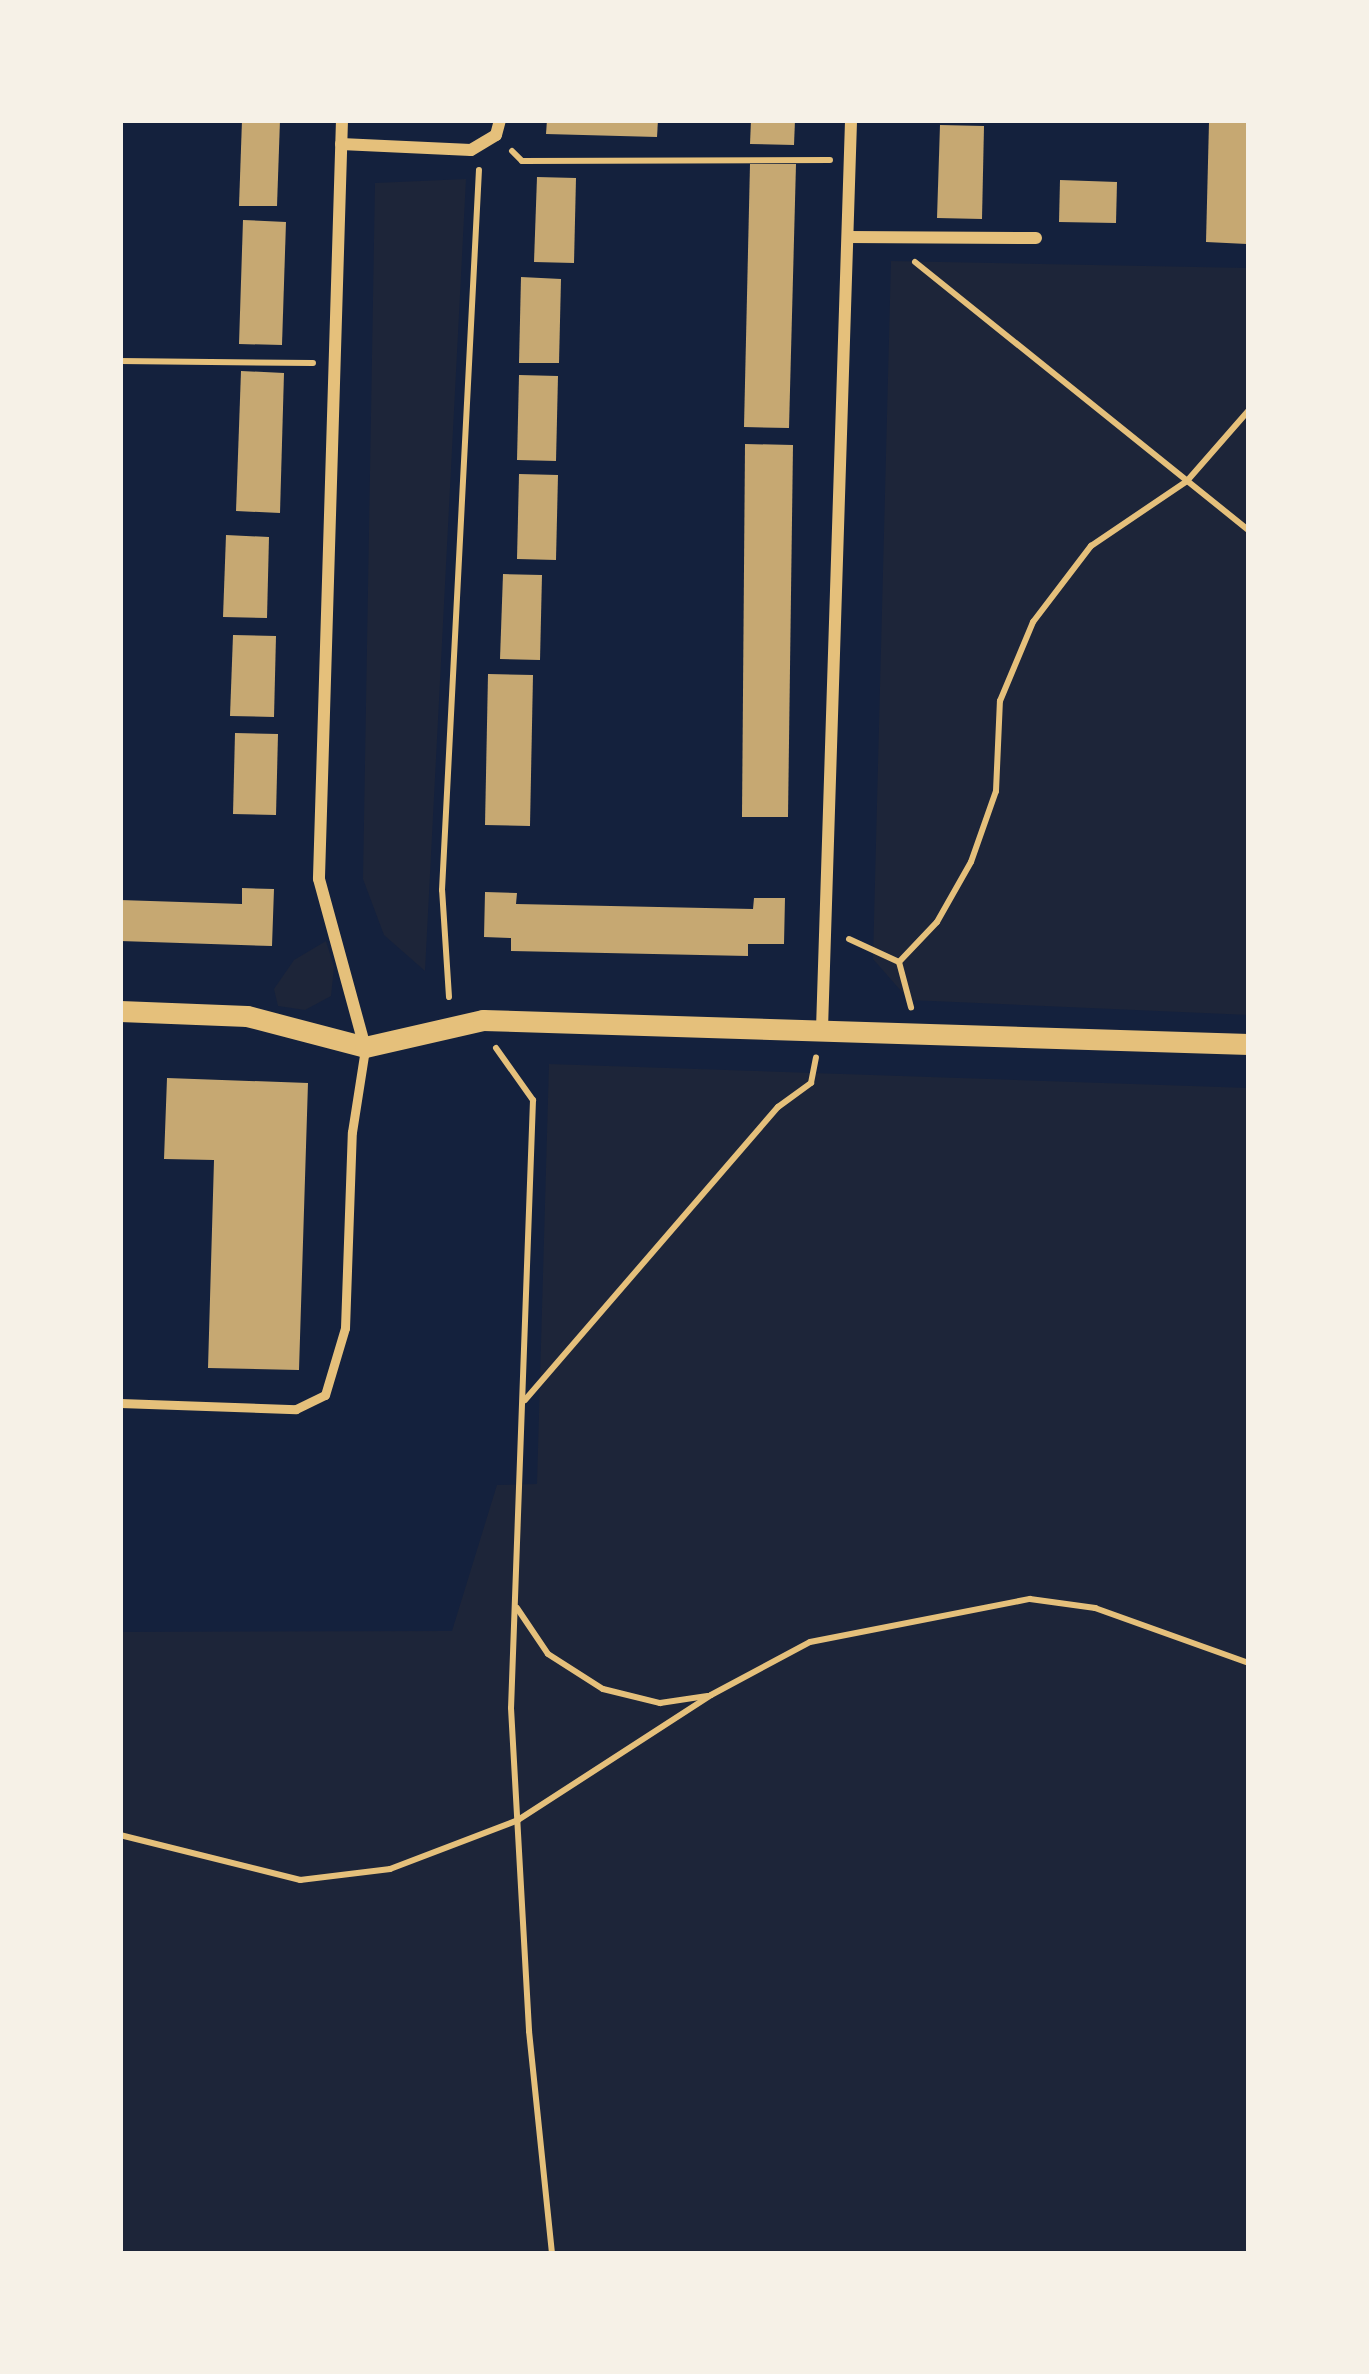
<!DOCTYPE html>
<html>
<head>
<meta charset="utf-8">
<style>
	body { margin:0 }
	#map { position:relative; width:1369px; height:2374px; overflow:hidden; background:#14213d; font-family:Rubik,sans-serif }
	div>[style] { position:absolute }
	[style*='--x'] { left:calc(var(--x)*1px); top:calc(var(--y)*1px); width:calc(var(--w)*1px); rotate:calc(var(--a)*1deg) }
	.green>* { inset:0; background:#1d2539 }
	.building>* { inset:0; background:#c6a872 }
	.path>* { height:6px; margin:-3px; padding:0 3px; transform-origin:3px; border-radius:3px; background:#e5c07b }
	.service>* { height:9px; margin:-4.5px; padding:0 4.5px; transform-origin:4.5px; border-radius:4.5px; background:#e5c07b }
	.minor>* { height:12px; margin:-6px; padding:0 6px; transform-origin:6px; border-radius:6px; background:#e5c07b }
	.tertiary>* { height:21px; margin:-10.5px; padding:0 10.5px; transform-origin:10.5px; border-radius:10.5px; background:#e5c07b }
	span { translate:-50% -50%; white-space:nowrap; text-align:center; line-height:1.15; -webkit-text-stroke:10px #f6f1e7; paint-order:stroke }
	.frame { position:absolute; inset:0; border:123px solid #f6f1e7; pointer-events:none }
</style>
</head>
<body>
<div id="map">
	<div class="green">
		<i style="clip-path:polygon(466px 179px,425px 971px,384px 935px,363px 879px,375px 183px)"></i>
		<i style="clip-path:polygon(891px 261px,1249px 268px,1249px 1015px,909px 1000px,873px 959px)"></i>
		<i style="clip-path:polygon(326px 941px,334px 967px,331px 996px,305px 1010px,278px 1006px,274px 989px,294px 960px)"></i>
		<i style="clip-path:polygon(549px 1064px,1249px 1088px,1249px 2254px,120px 2254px,120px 1632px,452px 1631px,497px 1485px,537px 1484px)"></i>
	</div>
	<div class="building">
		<i style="clip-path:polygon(242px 120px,280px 120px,277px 206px,239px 206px)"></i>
		<i style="clip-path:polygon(547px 120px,658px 120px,657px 137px,546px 134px)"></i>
		<i style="clip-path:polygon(751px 120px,795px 120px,794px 145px,750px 144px)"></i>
		<i style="clip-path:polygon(1209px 122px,1249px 123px,1247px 244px,1206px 242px)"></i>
		<i style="clip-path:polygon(940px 125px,984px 126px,982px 219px,937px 218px)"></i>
		<i style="clip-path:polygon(750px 164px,796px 164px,789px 428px,744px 427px)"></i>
		<i style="clip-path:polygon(537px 177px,576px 178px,574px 263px,534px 262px)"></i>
		<i style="clip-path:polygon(1060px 180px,1117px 182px,1116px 223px,1059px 222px)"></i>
		<i style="clip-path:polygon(243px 220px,286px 222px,282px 345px,239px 344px)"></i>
		<i style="clip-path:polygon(521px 277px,561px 279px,559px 363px,519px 363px)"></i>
		<i style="clip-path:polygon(241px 371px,284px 373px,280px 513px,236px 511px)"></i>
		<i style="clip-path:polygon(519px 375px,558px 376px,556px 461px,517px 460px)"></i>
		<i style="clip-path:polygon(745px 444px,793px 445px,788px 817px,742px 817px)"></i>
		<i style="clip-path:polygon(519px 474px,558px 475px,556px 560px,517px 559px)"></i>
		<i style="clip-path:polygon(226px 535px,269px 537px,267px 618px,223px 617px)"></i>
		<i style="clip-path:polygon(503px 574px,542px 575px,540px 660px,500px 659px)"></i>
		<i style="clip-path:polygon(233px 635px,276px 636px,274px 717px,230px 716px)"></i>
		<i style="clip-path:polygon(488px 674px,533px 675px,530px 826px,485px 825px)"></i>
		<i style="clip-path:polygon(235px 733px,278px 734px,276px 815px,233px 814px)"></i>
		<i style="clip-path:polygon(242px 888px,274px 889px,272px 946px,120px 941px,120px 900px,242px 904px)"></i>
		<i style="clip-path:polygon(485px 892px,517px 893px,516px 904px,753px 909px,754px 898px,785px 898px,784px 944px,748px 944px,748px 956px,511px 951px,511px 938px,484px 937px)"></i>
		<i style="clip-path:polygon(167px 1078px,308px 1083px,299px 1370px,208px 1368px,214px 1160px,164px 1159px)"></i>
	</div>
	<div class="path">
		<i style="--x:512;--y:151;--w:14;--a:45"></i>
		<i style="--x:522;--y:161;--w:308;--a:-0.2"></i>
		<i style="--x:915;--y:262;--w:429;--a:38.8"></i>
		<i style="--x:120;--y:361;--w:193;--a:0.6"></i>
		<i style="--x:849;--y:939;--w:55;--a:24.7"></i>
		<i style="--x:899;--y:962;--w:47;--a:75.1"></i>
		<i style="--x:899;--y:962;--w:55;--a:-46.5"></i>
		<i style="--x:937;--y:922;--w:69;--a:-60.5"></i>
		<i style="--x:971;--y:862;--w:75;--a:-70.6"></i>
		<i style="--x:996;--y:791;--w:90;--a:-87.5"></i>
		<i style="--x:1000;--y:701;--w:86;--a:-67.3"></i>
		<i style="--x:1033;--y:622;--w:96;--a:-52.7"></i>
		<i style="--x:1091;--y:546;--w:116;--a:-34.1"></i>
		<i style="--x:1187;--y:481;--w:94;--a:-48.9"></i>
		<i style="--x:449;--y:997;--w:107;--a:-93.7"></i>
		<i style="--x:442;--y:890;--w:721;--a:-87.06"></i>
		<i style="--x:496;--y:1048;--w:64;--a:54.6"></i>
		<i style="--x:533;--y:1100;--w:608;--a:92.07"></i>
		<i style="--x:511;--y:1708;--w:324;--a:86.8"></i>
		<i style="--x:529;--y:2031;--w:224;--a:84.1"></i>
		<i style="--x:525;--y:1400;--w:387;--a:-49.2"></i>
		<i style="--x:778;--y:1107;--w:41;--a:-36"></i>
		<i style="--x:811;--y:1083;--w:26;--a:-79"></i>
		<i style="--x:517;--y:1608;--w:55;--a:56"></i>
		<i style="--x:548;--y:1654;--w:65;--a:32.5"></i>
		<i style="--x:603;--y:1689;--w:59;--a:13.8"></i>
		<i style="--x:660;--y:1703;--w:48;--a:-8.5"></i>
		<i style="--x:120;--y:1835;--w:186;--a:14"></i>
		<i style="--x:300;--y:1880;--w:91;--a:-7"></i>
		<i style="--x:390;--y:1869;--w:137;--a:-20.9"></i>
		<i style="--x:518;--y:1820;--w:230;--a:-32.9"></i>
		<i style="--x:711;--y:1695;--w:112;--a:-28.2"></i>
		<i style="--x:810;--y:1642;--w:224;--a:-11.1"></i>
		<i style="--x:1030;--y:1599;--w:66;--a:7.9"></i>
		<i style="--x:1095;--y:1608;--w:164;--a:19.7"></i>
	</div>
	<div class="service">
		<i style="--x:120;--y:1403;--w:176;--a:2"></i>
		<i style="--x:296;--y:1409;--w:32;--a:-26"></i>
		<i style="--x:325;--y:1395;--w:70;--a:-73.4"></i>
		<i style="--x:345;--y:1328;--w:196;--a:-88"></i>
		<i style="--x:352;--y:1132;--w:84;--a:-81.1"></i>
	</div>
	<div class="minor">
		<i style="--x:342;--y:120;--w:759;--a:91.74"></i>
		<i style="--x:319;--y:879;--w:174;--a:74.7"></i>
		<i style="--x:341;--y:144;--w:130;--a:2.6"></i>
		<i style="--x:471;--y:150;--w:29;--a:-31"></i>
		<i style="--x:496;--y:135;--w:16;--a:-75"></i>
		<i style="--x:848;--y:237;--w:188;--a:0.3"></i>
		<i style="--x:822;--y:1029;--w:909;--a:-88.17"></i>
	</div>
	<div class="tertiary">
		<i style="--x:120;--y:1011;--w:127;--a:2.3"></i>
		<i style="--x:247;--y:1016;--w:122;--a:14.7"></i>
		<i style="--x:365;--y:1047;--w:121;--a:-12.9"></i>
		<i style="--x:483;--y:1020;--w:766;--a:1.79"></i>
	</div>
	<div class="frame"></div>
</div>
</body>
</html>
